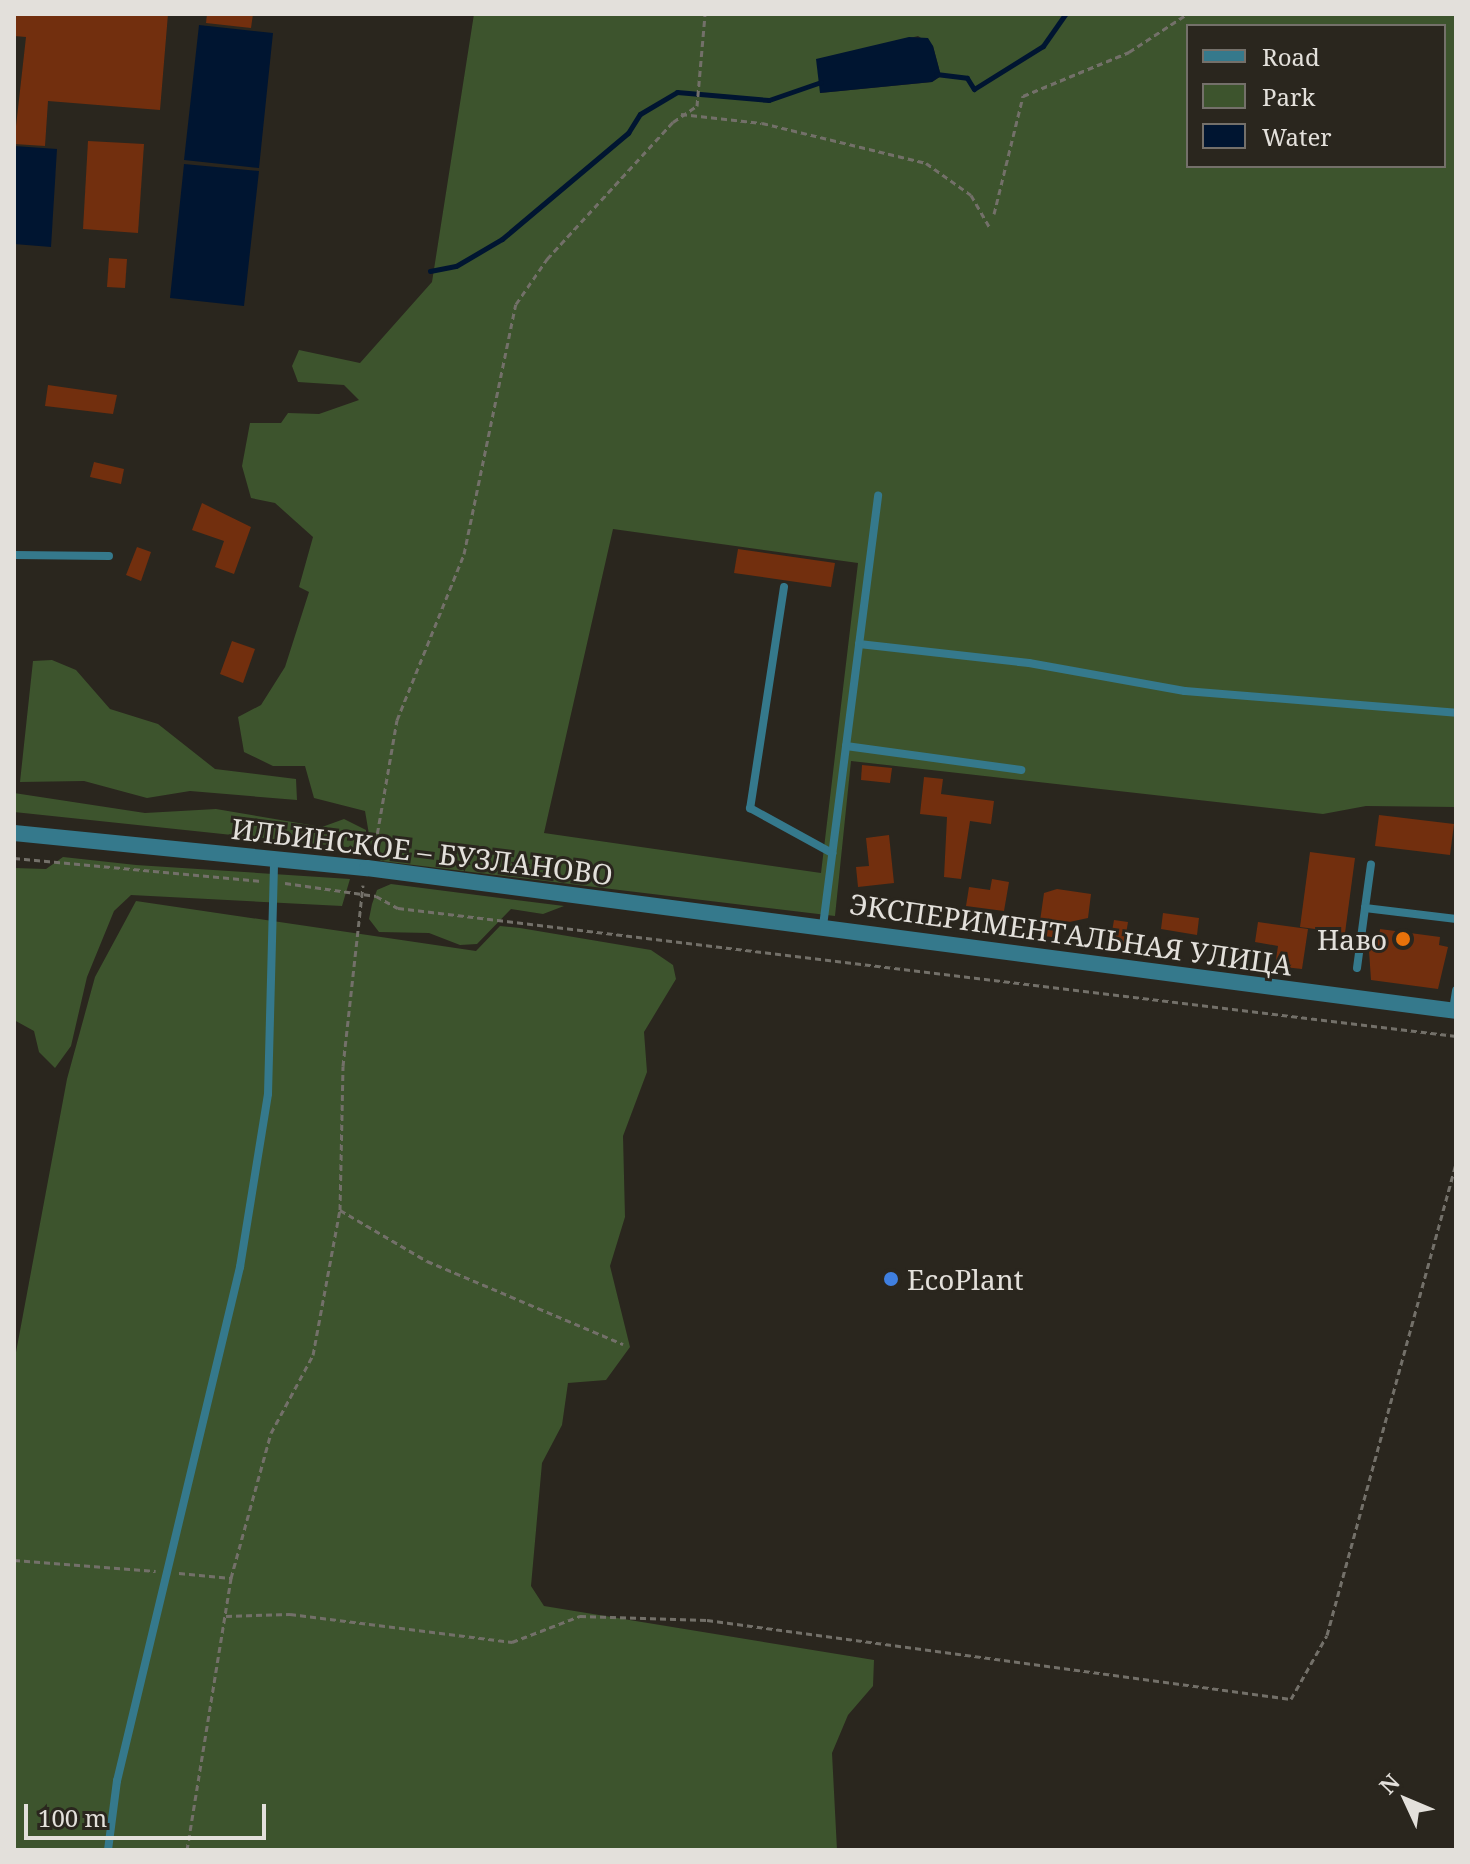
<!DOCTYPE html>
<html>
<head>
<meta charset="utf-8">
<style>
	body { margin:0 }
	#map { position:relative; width:1470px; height:1864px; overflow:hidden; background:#2a261e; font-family:"Noto Serif",serif }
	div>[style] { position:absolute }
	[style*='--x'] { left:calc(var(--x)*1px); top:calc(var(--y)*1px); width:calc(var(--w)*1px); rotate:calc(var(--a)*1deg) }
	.green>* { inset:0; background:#3d542d }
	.water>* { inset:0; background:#001531 }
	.stream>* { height:5px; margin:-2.5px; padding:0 2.5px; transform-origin:2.5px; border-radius:2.5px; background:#001531 }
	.building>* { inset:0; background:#722f0e }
	.path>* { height:3px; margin-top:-1.5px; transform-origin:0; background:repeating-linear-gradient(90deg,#737069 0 6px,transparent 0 10px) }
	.service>* { height:8px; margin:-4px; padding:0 4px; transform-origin:4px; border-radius:4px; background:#35798c }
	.tertiary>* { height:16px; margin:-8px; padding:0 8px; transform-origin:8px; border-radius:8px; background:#35798c }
	.dots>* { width:22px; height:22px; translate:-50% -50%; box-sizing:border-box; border:4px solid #2a261e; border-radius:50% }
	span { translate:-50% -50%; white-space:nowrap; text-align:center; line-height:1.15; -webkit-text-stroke:6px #2a261e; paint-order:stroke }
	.street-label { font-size:28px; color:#e3e0db }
	.poi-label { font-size:28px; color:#e3e0db }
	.right { translate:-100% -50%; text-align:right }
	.left { translate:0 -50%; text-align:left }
	.frame { position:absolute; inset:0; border:16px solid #e3e0db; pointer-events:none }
	.legend { position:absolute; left:1186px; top:24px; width:260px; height:144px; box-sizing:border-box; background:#2a261e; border:2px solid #74706a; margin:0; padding:10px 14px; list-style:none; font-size:24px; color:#e3e0db }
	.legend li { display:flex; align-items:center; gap:16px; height:40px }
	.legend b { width:40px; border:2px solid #74706a }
	.north { position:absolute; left:1366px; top:1760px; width:80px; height:80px; -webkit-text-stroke:6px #2a261e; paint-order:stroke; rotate:314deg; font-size:22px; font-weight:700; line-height:32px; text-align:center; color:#e3e0db }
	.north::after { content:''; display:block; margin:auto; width:28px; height:36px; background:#e3e0db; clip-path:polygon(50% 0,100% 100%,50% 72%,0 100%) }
	.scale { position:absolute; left:24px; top:1804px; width:242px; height:36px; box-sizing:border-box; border:4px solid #e3e0db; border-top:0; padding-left:10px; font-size:24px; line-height:28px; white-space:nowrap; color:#e3e0db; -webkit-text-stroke:6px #2a261e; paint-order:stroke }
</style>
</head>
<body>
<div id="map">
	<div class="green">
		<i style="clip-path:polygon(evenodd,474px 14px,1456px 14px,1456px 807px,1366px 806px,1323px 814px,851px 761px,835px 916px,381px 861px,372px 852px,365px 811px,314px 798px,305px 766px,273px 766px,244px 752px,238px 717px,261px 705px,285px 667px,309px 592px,299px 587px,313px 537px,275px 503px,251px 498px,242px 466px,250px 423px,281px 423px,288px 413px,319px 414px,359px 400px,344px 385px,298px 382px,292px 366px,299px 350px,360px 363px,432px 282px,474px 14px,1188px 26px,1444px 26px,1444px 166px,1188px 166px,1188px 26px,474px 14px,918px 36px,933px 46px,941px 76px,932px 82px,820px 93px,826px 60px,918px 36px,474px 14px,613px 529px,858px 563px,821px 873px,544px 833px,613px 529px)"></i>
		<i style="clip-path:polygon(52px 660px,76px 670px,110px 709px,158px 724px,215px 769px,296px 779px,297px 800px,190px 791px,147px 798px,84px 781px,20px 782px,33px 661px)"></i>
		<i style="clip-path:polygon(14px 793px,145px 813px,216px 809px,322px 827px,344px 819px,366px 830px,366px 849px,14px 812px)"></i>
		<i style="clip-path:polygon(63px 857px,136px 865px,350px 879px,342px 906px,131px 895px,114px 911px,87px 977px,71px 1046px,55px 1068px,39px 1052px,34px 1031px,14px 1020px,14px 868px,46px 869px)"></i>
		<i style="clip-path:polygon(391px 884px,564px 906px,543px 914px,511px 909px,477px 944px,460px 945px,429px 933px,379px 932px,369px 919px,372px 904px,377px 890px)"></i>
		<i style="clip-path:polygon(136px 901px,476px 951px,500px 926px,520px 928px,651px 950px,673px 965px,676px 979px,644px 1032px,647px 1072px,623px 1136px,625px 1217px,610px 1266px,630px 1347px,606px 1380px,568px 1383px,562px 1425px,542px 1463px,531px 1586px,544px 1606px,874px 1660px,873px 1686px,848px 1715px,832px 1753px,837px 1850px,14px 1850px,14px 1363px,67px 1079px,95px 977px)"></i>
	</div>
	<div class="water">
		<i style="clip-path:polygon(199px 25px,273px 33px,259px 168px,184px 160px)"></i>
		<i style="clip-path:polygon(909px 37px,928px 38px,933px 46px,941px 76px,932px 82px,820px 93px,816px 59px)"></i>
		<i style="clip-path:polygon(14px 146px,57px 149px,51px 247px,14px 244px)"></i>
		<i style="clip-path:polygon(184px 164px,259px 171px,244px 306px,170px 298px)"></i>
	</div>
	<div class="stream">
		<i style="--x:936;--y:74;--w:31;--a:7"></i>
		<i style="--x:967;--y:78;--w:13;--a:58"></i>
		<i style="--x:974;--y:89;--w:81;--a:-31.9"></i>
		<i style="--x:1043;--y:46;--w:39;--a:-55"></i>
		<i style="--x:430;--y:271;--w:26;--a:-11"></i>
		<i style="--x:456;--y:266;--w:53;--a:-30.4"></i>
		<i style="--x:502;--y:239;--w:165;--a:-40.1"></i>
		<i style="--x:628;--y:133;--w:22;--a:-58"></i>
		<i style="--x:640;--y:114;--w:43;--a:-30.7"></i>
		<i style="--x:677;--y:92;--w:92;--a:5"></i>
		<i style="--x:769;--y:100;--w:55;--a:-19.1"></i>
	</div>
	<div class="building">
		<i style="clip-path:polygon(14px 14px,168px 14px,160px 110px,48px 101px,45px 146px,14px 144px,26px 37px,14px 36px)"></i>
		<i style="clip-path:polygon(207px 14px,253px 14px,251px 28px,206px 23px)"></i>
		<i style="clip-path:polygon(88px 141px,144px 144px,138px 233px,83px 229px)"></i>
		<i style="clip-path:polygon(109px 258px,127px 259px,125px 288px,107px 287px)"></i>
		<i style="clip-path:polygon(48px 385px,117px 395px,113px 414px,45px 406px)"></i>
		<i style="clip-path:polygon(94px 462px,124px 469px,121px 484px,90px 477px)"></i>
		<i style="clip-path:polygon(202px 503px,251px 527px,234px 574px,215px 567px,224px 541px,192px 530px)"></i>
		<i style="clip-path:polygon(137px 547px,151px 552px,141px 581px,126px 575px)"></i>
		<i style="clip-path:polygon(738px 549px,835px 563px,831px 587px,734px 573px)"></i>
		<i style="clip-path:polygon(232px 641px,255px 649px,243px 683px,220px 674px)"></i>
		<i style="clip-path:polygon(862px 765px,892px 768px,890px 783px,861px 780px)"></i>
		<i style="clip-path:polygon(924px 777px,943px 779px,941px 794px,994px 801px,991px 824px,970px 821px,961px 879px,944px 877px,947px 817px,920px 814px)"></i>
		<i style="clip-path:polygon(1379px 815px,1454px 824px,1450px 855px,1375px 846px)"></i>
		<i style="clip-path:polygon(889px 835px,894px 883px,858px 887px,856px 867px,869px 866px,866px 838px)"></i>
		<i style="clip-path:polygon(1310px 852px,1355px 858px,1345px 933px,1300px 927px)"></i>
		<i style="clip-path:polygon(992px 879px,1009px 882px,1004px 911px,966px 906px,969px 887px,990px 890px)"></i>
		<i style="clip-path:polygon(1057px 889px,1091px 894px,1088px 918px,1060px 924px,1058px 938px,1038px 935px,1044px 893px)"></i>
		<i style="clip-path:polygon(1163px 913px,1199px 918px,1197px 935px,1161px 929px)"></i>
		<i style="clip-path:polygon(1114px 920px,1128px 922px,1124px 946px,1110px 943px)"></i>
		<i style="clip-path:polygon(1258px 922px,1308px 929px,1302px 969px,1275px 966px,1278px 946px,1255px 942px)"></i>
		<i style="clip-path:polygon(1380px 929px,1440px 937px,1439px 945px,1448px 947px,1438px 989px,1371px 980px,1368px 936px,1379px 938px)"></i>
	</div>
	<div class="path">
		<i style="--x:681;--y:114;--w:81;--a:6.3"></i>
		<i style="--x:762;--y:123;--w:169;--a:13.7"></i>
		<i style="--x:926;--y:163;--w:55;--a:35.4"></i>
		<i style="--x:971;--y:195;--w:38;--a:60"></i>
		<i style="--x:994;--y:214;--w:122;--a:-76.2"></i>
		<i style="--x:1023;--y:96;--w:115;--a:-22.5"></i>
		<i style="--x:1129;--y:52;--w:69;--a:-33.2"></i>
		<i style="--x:374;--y:853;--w:135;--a:-80.2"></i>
		<i style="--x:397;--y:720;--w:179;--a:-68"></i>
		<i style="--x:464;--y:554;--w:255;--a:-78.3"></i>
		<i style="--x:516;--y:304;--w:55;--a:-55.4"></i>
		<i style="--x:547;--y:259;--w:186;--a:-47.4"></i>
		<i style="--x:673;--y:122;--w:29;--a:-34"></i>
		<i style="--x:697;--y:106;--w:92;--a:-85"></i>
		<i style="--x:14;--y:858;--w:248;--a:5.3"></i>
		<i style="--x:285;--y:883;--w:92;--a:8.1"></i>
		<i style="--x:376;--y:896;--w:25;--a:29"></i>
		<i style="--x:398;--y:908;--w:1066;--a:6.9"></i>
		<i style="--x:340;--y:1210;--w:101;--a:30.4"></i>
		<i style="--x:427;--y:1261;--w:213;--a:23"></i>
		<i style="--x:14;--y:1560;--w:142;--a:4.4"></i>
		<i style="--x:179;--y:1573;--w:52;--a:5.5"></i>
		<i style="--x:226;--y:1616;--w:64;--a:-1.8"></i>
		<i style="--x:290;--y:1614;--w:224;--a:7.2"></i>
		<i style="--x:512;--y:1642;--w:73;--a:-20.9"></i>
		<i style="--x:580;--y:1616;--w:127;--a:1.8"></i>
		<i style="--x:707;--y:1620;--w:589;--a:7.7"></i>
		<i style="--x:1291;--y:1699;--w:73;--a:-60.6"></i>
		<i style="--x:1327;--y:1635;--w:487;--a:-74.7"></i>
		<i style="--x:187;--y:1850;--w:276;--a:-80.8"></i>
		<i style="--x:231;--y:1578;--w:150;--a:-74.6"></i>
		<i style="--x:271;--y:1433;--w:89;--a:-61.7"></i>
		<i style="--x:313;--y:1355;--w:147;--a:-79.5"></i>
		<i style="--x:340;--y:1210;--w:144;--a:-88.8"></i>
		<i style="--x:343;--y:1066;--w:182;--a:-83.7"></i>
	</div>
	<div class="service">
		<i style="--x:14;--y:555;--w:95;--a:0.6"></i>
		<i style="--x:784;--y:587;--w:224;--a:98.7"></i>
		<i style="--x:750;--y:808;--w:94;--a:28.8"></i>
		<i style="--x:859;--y:644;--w:171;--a:6.4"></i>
		<i style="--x:1029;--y:663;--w:158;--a:10.2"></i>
		<i style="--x:1185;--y:691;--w:272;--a:4.6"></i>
		<i style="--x:846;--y:746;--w:177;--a:7.8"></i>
		<i style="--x:1365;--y:908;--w:44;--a:-82.2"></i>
		<i style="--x:823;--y:926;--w:434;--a:-82.7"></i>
		<i style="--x:1357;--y:968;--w:61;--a:-82.4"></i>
		<i style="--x:1365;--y:908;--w:92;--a:6.9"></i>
		<i style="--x:1453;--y:1010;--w:20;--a:-81"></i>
		<i style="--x:108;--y:1850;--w:70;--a:-82.6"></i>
		<i style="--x:117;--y:1781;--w:529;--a:-76.54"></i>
		<i style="--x:240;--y:1267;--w:175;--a:-80.8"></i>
		<i style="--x:268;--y:1094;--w:235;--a:-88.5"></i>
	</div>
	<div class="tertiary">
		<i style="--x:14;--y:833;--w:355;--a:5.7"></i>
		<i style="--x:367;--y:868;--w:1098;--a:7.48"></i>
	</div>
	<div class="dots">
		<i style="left:1403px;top:939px;background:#e8710a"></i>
		<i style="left:891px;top:1279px;background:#3f7fe0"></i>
	</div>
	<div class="street-label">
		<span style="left:422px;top:851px;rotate:7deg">ИЛЬИНСКОЕ – БУЗЛАНОВО</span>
		<span style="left:1071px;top:934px;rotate:8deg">ЭКСПЕРИМЕНТАЛЬНАЯ УЛИЦА</span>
	</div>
	<div class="poi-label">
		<span class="right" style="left:1387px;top:939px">Наво</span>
		<span class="left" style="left:907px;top:1279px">EcoPlant</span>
	</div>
	<div class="frame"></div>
	<ul class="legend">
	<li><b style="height:10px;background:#35798c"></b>Road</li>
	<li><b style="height:22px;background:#3d542d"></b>Park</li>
	<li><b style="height:22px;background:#001531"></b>Water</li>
	</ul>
	<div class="north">N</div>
	<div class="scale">100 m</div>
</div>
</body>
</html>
